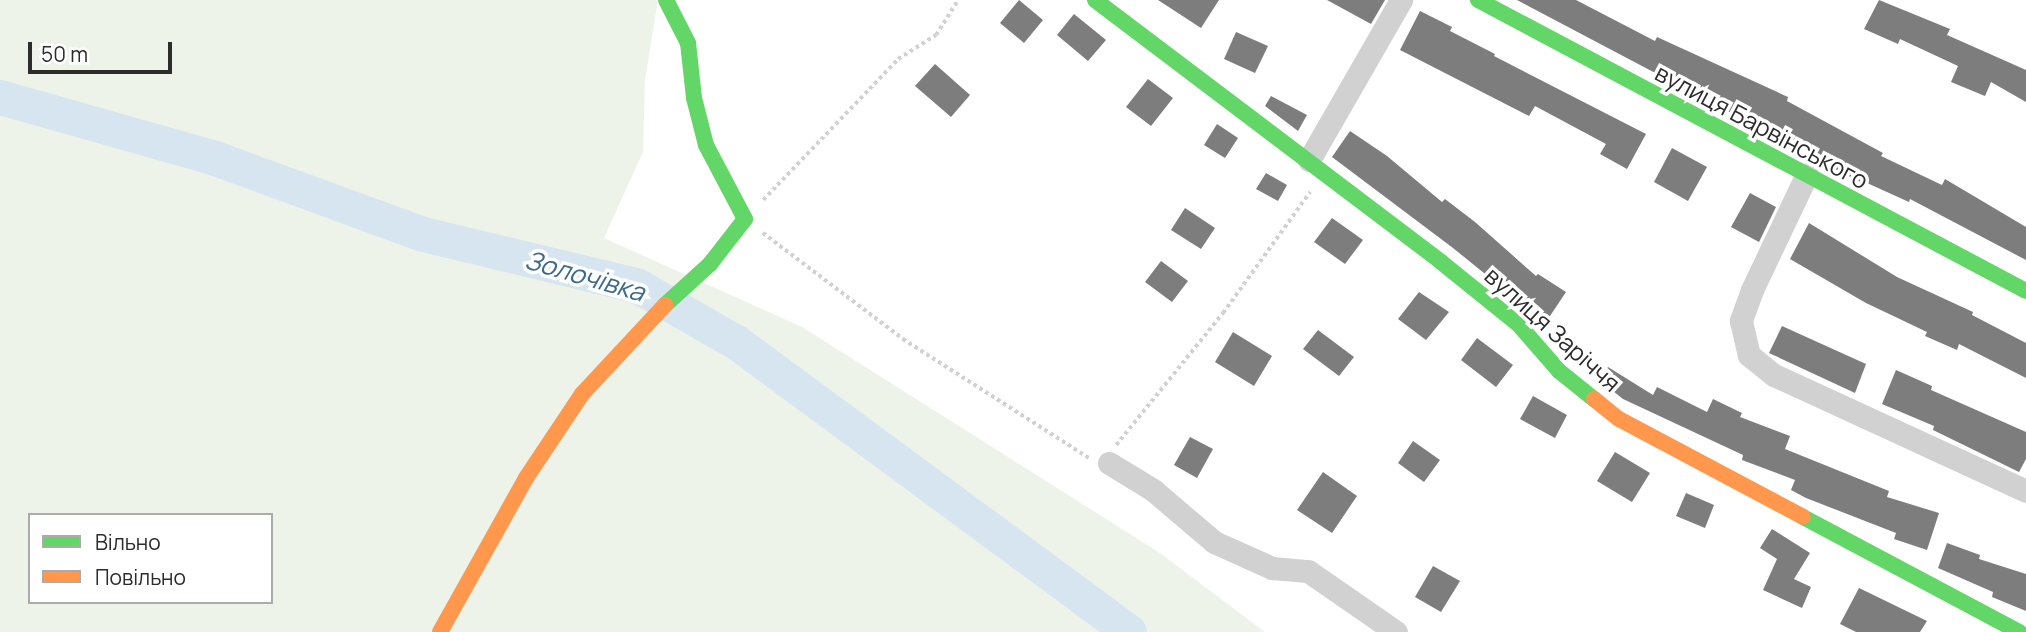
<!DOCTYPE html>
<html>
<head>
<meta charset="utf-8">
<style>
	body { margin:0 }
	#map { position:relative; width:2026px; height:632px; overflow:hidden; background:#fff; font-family:Manrope,sans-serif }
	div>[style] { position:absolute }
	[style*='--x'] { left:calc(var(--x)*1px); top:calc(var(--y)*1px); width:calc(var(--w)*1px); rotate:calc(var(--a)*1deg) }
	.green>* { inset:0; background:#eef3ea }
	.river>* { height:35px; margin:-17.5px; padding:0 17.5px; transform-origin:17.5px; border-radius:17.5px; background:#d7e5f0 }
	.building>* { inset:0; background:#7d7d7d }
	.path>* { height:3.5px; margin-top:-1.75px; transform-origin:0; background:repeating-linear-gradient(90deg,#d1d1d1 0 3.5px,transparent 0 7px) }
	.street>* { height:23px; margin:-11.5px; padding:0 11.5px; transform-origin:11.5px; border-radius:11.5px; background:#d1d1d1 }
	.fast>* { height:16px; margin:-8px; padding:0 8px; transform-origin:8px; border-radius:8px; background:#63d668 }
	.slow>* { height:16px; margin:-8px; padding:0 8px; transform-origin:8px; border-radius:8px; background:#ff974d }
	span { translate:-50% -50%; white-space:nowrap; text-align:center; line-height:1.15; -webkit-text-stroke:7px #fff; paint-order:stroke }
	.street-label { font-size:24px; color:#2c2c2c }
	.water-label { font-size:26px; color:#3e6a8a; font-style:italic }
	.legend { position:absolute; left:28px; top:513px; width:245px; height:91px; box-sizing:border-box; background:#fff; border:2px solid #ababab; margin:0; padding:9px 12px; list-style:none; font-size:21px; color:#2c2c2c }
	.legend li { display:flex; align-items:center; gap:14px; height:35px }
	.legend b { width:35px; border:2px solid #ababab }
	.scale { position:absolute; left:28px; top:42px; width:144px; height:32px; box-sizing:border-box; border:4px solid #2c2c2c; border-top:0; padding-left:9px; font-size:21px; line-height:24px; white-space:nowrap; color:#2c2c2c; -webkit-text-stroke:5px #fff; paint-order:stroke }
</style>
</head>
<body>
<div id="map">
	<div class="green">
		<i style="clip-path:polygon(evenodd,0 0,658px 0,645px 80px,643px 152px,604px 238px,802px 327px,1160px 553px,1265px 632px,0 632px,0 0,30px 515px,271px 515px,271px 602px,30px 602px,30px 515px)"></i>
	</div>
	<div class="river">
		<i style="--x:0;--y:97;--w:223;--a:15.8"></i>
		<i style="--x:215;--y:158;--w:221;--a:20.1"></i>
		<i style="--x:423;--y:234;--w:219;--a:13.5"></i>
		<i style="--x:636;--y:285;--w:115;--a:29.7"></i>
		<i style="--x:736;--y:342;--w:488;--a:36.4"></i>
	</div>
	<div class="building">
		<i style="clip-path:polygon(1019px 0,1043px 20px,1024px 43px,1000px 23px)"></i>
		<i style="clip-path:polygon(1158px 0,1219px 0,1201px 28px)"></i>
		<i style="clip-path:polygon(1327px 0,1385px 0,1371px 24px)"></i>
		<i style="clip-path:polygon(1517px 0,1576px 0,1655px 41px,1657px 37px,1788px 97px,1787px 101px,1883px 153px,1881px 156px,1942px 185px,1945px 179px,2026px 227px,2026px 260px,1910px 199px,1909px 202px,1867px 183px,1866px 185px,1829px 166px,1831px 163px,1789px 137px,1732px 110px,1731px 113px,1714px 104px)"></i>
		<i style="clip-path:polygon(1879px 0,1950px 29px,1947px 35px,2026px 70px,2026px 102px,1991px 82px,1985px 96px,1951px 82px,1958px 66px,1900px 39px,1898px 44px,1864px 29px)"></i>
		<i style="clip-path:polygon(1420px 11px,1452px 27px,1450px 31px,1495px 54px,1494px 56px,1646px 134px,1627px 169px,1600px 154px,1606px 144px,1535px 106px,1529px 116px,1400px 50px)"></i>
		<i style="clip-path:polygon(1074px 14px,1106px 40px,1088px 61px,1057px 35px)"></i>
		<i style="clip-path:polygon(1236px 32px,1268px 46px,1255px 73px,1224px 59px)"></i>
		<i style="clip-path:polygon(935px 64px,970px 95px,951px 117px,915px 86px)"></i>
		<i style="clip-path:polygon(1148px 79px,1173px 98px,1151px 126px,1126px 107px)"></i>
		<i style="clip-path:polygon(1271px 96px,1307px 115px,1298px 131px,1265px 106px)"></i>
		<i style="clip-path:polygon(1217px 124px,1238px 138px,1225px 158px,1204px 145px)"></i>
		<i style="clip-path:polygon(1350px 131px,1387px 156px,1442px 202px,1445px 199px,1475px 222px,1536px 276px,1538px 274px,1566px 292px,1544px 325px,1531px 311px,1453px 248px,1332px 157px)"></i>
		<i style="clip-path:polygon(1672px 148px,1707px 167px,1688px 201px,1654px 182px)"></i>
		<i style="clip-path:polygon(1266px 173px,1287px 185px,1278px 201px,1256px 189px)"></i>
		<i style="clip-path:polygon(1750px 193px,1776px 207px,1759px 242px,1731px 227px)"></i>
		<i style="clip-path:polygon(1185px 208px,1215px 228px,1201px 249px,1171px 230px)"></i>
		<i style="clip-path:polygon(1332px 218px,1363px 240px,1345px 264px,1314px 242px)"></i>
		<i style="clip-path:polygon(1809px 223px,1897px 277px,1973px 312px,1972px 315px,2026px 343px,2026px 378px,1959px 344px,1957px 350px,1925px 336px,1927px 332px,1866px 303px,1790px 259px)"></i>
		<i style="clip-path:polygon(1161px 261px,1188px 281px,1172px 302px,1145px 282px)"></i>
		<i style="clip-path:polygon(1419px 292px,1449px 312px,1426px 340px,1398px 319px)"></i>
		<i style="clip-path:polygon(1782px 326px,1866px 364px,1855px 393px,1769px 353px)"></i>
		<i style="clip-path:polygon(1318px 330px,1354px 357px,1339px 376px,1303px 349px)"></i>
		<i style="clip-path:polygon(1233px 332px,1272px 356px,1254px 386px,1215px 362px)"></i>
		<i style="clip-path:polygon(1477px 338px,1513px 365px,1496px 387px,1461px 360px)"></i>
		<i style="clip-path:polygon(1608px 367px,1653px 395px,1657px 387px,1707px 412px,1713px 399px,1742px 413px,1740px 417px,1790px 436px,1785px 449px,1889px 491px,1887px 497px,1939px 513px,1927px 550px,1894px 539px,1896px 533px,1806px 498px,1791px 490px,1795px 480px,1742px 460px,1743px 455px,1623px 399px,1599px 380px)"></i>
		<i style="clip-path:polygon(1896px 370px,1932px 386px,1931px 390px,2026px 432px,2026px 459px,2019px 472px,1933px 430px,1934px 426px,1882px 404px)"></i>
		<i style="clip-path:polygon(1533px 396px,1567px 415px,1555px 438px,1520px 419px)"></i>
		<i style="clip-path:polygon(1190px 437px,1213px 449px,1197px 478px,1174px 465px)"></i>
		<i style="clip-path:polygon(1413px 441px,1440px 460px,1424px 482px,1398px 463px)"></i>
		<i style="clip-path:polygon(1615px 452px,1650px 473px,1632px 502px,1597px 481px)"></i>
		<i style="clip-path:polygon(1323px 472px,1357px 496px,1332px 533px,1297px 510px)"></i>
		<i style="clip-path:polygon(1686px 493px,1714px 505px,1705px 528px,1676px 516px)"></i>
		<i style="clip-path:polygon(1772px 529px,1810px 553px,1794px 579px,1811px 587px,1802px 608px,1763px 590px,1777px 559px,1760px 548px)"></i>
		<i style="clip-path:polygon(1947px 543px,1980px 555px,1979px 559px,2026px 574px,2026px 611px,1992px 597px,1993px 592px,1938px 568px)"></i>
		<i style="clip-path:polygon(1433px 566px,1460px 581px,1441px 612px,1415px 597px)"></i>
		<i style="clip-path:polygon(1859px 588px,1927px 621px,1920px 632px,1856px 632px,1840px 624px)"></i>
	</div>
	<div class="path">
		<i style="--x:763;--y:200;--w:195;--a:-46.2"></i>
		<i style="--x:898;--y:59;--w:45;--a:-32.3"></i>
		<i style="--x:936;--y:35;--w:41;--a:-57.8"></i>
		<i style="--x:763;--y:233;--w:176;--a:37.1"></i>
		<i style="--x:903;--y:339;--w:223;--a:32.6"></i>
		<i style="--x:1116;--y:445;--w:170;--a:-51"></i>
		<i style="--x:1223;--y:313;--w:149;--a:-54.3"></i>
	</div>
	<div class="street">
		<i style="--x:1309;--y:160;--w:185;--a:-60.1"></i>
		<i style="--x:1807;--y:174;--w:128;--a:115.4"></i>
		<i style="--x:1752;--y:290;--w:33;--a:110"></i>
		<i style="--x:1741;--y:321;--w:35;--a:77"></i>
		<i style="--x:1749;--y:355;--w:32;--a:39"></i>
		<i style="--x:1774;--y:375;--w:277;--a:24.7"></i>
		<i style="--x:1109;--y:463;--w:52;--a:31.5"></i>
		<i style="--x:1153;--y:490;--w:80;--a:40.4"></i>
		<i style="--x:1214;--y:542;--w:64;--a:24.1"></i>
		<i style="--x:1272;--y:568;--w:36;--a:5"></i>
		<i style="--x:1308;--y:571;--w:107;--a:34.7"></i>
	</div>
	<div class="fast">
		<i style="--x:1095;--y:0;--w:434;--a:37.1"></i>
		<i style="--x:1441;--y:262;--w:100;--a:38.9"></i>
		<i style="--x:1519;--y:325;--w:61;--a:49"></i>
		<i style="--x:1559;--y:371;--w:45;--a:38.7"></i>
		<i style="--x:1478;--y:0;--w:620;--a:27.97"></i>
		<i style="--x:665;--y:305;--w:61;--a:-42.3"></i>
		<i style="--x:710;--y:264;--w:57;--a:-52.1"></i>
		<i style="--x:745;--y:219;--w:84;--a:-117.8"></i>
		<i style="--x:706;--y:145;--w:49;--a:-104.3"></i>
		<i style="--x:694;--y:98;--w:55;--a:-96.2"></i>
		<i style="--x:688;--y:43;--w:48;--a:-117.1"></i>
		<i style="--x:1803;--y:517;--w:245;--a:28"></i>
	</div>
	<div class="slow">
		<i style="--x:1594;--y:399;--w:32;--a:39"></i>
		<i style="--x:1619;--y:419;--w:208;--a:28"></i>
		<i style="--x:440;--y:632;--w:176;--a:-60.8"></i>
		<i style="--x:526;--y:478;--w:101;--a:-56.3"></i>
		<i style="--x:582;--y:394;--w:122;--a:-47"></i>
	</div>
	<div class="street-label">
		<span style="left:1762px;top:126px;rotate:28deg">вулиця Барвінського</span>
		<span style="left:1553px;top:329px;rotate:42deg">вулиця Заріччя</span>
	</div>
	<div class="water-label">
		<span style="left:585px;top:276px;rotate:16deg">Золочівка</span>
	</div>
	<ul class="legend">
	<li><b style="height:9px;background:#63d668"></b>Вільно</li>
	<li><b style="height:9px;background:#ff974d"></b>Повільно</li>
	</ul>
	<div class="scale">50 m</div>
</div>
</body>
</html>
